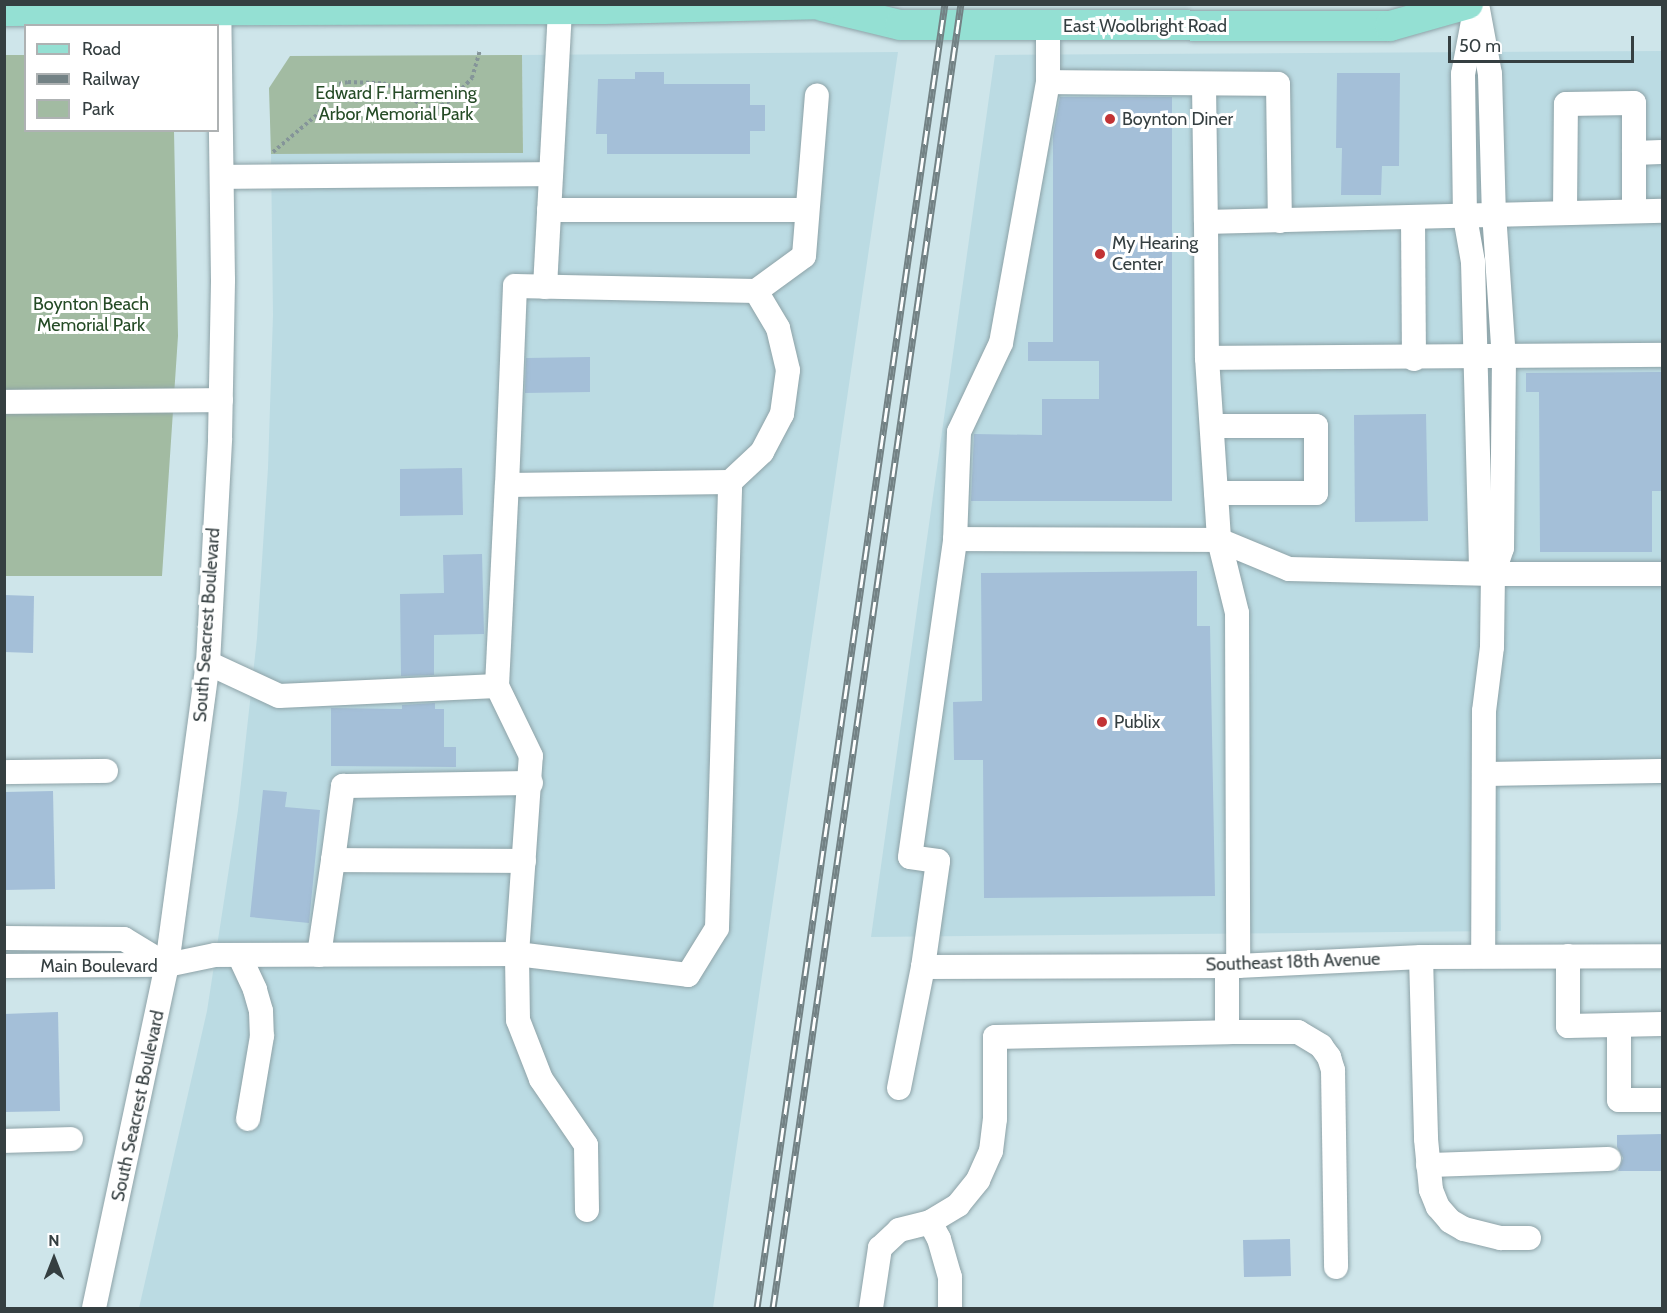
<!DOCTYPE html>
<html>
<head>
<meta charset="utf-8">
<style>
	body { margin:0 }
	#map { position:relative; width:1667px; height:1313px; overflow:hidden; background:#cee5ea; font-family:Cabin,sans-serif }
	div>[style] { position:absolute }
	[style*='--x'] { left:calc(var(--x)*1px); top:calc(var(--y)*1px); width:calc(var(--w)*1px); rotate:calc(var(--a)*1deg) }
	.built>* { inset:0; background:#bbdbe3 }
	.green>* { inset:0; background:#a2bba2 }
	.building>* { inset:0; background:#a4bfd8 }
	.path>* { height:4px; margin-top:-2px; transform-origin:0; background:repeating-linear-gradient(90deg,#859599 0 3px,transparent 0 6px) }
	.roads { filter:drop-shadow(0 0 2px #8da2a7) drop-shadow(0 0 2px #8da2a7) }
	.minor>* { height:24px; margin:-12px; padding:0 12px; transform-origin:12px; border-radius:12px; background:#fff }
	.major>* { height:30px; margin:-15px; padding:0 15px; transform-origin:15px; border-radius:15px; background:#94e0d3 }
	.rail>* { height:7px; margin-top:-3.5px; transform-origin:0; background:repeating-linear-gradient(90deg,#fff 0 14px,#738285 0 28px); box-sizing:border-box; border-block:2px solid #738285 }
	.dots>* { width:16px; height:16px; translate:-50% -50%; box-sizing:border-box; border:3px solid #fff; border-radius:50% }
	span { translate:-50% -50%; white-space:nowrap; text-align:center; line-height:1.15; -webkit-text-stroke:6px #fff; paint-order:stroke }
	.street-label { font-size:18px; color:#353f41 }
	.park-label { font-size:18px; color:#254b26 }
	.poi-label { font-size:18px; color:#353f41 }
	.left { translate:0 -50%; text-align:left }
	.frame { position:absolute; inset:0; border:6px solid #353f41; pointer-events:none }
	.legend { position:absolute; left:24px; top:24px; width:195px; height:108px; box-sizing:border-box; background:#fff; border:2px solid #aeb2b3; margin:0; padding:8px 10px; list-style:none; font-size:18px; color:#353f41 }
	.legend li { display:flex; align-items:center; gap:12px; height:30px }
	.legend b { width:30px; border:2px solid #aeb2b3 }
	.north { position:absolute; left:24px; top:1229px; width:60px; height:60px; -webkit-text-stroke:4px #fff; paint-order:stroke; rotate:0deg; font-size:16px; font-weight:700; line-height:24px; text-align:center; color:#353f41 }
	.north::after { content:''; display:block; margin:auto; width:21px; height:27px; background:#353f41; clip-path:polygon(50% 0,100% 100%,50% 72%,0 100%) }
	.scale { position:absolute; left:1448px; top:36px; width:186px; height:27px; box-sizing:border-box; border:3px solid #353f41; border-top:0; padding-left:8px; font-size:18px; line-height:21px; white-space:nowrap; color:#353f41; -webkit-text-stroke:4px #fff; paint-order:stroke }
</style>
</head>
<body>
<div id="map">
	<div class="built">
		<i style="clip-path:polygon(1662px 51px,1662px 784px,1500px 787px,1501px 931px,871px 937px,995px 55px)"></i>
		<i style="clip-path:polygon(898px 52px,713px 1308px,139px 1308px,207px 1011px,238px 810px,257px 638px,268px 468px,273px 315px,271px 154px,523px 153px,522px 55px)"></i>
	</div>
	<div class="green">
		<i style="clip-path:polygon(4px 55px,25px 55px,26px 130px,174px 131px,178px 336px,162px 576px,5px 576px)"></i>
		<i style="clip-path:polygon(522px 55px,523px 153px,271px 154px,269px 88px,290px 56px)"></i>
	</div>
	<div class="building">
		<i style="clip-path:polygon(635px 72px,664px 72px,664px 84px,750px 84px,750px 105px,765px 105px,765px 131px,750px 131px,750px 154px,607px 154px,607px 134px,596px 134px,598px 79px,635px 79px)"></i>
		<i style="clip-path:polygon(1337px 73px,1400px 73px,1399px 166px,1382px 166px,1381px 195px,1341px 195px,1342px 148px,1336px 148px)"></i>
		<i style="clip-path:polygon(1060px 97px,1172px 97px,1172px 501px,971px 501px,974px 434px,1042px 435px,1042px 399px,1099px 399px,1099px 361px,1028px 361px,1028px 342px,1053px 342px,1053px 136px)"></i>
		<i style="clip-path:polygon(590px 357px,590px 392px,525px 393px,526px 358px)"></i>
		<i style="clip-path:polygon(1662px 372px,1662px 491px,1652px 491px,1652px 552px,1540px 552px,1539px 392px,1526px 392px,1526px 373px)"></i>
		<i style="clip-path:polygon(1426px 414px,1428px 521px,1355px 522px,1354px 415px)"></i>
		<i style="clip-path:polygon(462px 468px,463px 515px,400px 516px,400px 469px)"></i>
		<i style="clip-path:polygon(482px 554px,484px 634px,434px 635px,434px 675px,401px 676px,400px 594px,444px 593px,443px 555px)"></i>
		<i style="clip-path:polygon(1197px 571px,1197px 626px,1210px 626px,1215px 896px,984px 898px,983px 760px,954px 760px,953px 702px,982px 701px,981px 573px)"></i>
		<i style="clip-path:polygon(4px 595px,34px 596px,33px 653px,4px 652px)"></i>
		<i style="clip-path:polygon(435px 703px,435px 709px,444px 709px,444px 747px,456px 747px,456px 767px,331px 766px,331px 708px,402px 709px,402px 705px)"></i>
		<i style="clip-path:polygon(263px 790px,287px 792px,285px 807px,320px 810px,309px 923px,250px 917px)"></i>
		<i style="clip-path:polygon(53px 791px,55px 889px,4px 890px,4px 792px)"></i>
		<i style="clip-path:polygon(58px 1012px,60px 1111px,4px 1112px,4px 1014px)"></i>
		<i style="clip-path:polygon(1662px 1134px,1662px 1171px,1618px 1171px,1623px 1158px,1617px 1147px,1617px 1135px)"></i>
		<i style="clip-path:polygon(1290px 1239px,1291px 1276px,1244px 1277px,1243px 1240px)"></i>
	</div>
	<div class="path">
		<i style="--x:273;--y:152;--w:60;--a:-40.3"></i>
		<i style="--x:319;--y:113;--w:31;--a:-63"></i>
		<i style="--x:333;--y:85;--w:15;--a:-11"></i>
		<i style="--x:348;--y:82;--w:35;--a:2"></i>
		<i style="--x:383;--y:83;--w:25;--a:23"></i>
		<i style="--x:406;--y:93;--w:22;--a:39"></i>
		<i style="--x:423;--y:107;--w:13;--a:4"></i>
		<i style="--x:436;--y:108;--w:16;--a:-27"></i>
		<i style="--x:450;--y:101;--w:32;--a:-46"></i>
		<i style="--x:472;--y:78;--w:29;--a:-74"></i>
	</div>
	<div class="roads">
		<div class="minor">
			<i style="--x:1477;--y:4;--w:71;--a:79.5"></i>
			<i style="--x:1490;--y:74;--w:139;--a:88.4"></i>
			<i style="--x:1494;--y:213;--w:145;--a:86.1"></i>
			<i style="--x:1504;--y:358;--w:190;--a:90.6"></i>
			<i style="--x:1502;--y:548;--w:28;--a:109"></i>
			<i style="--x:1493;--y:574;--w:73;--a:90.8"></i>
			<i style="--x:1492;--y:647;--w:64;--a:97.1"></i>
			<i style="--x:1484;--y:711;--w:245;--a:90.2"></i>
			<i style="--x:1474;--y:16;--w:59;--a:100.7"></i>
			<i style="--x:1463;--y:74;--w:143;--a:89.2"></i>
			<i style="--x:1465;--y:217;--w:46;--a:79.9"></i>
			<i style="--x:1473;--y:262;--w:301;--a:88.5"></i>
			<i style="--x:1481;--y:563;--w:16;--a:43"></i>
			<i style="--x:1048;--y:25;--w:57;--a:90"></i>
			<i style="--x:1048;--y:82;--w:230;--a:0.5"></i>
			<i style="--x:1278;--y:84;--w:137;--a:89.2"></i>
			<i style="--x:1048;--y:82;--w:265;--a:100.2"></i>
			<i style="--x:1001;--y:343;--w:98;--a:115.3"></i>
			<i style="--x:959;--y:432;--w:107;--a:92.1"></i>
			<i style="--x:955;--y:539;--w:264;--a:0.2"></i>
			<i style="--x:1219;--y:540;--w:75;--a:76.1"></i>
			<i style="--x:1237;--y:613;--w:353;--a:89.8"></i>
			<i style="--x:1204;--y:85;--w:137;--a:89.2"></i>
			<i style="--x:1206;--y:222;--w:456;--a:-1.4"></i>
			<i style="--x:1634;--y:153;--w:28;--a:-2"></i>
			<i style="--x:222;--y:177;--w:329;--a:-0.5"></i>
			<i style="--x:549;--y:210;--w:258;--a:0"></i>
			<i style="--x:1565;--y:212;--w:108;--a:-89.5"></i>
			<i style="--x:1566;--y:104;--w:68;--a:-0.8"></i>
			<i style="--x:1634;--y:103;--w:108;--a:90"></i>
			<i style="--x:1413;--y:218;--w:141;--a:89.6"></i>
			<i style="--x:1206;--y:222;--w:136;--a:89.6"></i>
			<i style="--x:1207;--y:358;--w:182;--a:86.2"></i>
			<i style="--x:1219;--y:540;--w:76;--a:22.5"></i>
			<i style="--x:1289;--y:569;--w:204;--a:1.4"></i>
			<i style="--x:1493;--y:574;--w:169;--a:0"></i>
			<i style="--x:545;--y:287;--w:279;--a:-86.9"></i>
			<i style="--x:756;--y:291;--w:59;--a:-36.1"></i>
			<i style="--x:804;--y:256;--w:161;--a:-85.4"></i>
			<i style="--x:1207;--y:358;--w:455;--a:-0.4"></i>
			<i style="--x:4;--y:402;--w:217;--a:-0.5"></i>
			<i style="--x:1212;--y:426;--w:104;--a:0"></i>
			<i style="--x:1316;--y:426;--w:67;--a:90"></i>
			<i style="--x:1316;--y:493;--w:100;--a:180"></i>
			<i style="--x:497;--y:686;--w:201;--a:-87.2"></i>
			<i style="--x:507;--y:485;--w:223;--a:-0.8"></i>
			<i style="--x:730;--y:482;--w:44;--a:-43.2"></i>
			<i style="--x:762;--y:452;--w:43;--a:-62.2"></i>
			<i style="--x:782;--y:414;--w:44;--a:-82.2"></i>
			<i style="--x:788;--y:370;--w:43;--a:-103.4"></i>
			<i style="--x:778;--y:328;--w:43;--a:-120.7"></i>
			<i style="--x:756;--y:291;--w:241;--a:-178.8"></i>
			<i style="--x:515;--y:286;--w:199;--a:92.3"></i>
			<i style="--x:4;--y:772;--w:102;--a:-0.6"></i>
			<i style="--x:1484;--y:774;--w:178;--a:-1"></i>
			<i style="--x:333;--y:860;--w:75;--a:-82.3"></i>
			<i style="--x:343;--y:786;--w:188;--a:-0.9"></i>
			<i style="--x:4;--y:938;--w:120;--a:0.5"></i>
			<i style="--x:124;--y:939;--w:50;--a:31.2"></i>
			<i style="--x:239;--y:955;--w:38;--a:65"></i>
			<i style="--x:255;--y:990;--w:22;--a:74"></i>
			<i style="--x:261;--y:1011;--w:25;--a:88"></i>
			<i style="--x:262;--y:1036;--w:84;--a:99.6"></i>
			<i style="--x:319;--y:955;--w:96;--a:-81.6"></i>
			<i style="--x:333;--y:860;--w:191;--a:0.3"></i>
			<i style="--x:1568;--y:956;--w:70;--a:90"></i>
			<i style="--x:1568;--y:1026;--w:94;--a:-1.2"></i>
			<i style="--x:1421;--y:957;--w:182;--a:88.4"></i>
			<i style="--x:1426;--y:1139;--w:51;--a:84.4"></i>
			<i style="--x:1431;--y:1190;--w:18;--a:68"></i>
			<i style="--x:1438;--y:1207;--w:18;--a:49"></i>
			<i style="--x:1450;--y:1221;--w:16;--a:30"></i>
			<i style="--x:1464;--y:1229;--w:38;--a:14"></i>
			<i style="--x:1501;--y:1238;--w:28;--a:0"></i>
			<i style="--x:4;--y:966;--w:163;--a:-0.4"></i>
			<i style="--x:167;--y:965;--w:49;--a:-11.8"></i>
			<i style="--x:215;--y:955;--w:302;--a:-0.2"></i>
			<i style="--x:517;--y:954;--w:198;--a:-86"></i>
			<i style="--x:531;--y:756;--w:78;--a:-115.9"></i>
			<i style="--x:497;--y:686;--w:218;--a:177.4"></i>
			<i style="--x:279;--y:696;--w:78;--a:-155.1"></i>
			<i style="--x:923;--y:967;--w:315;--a:-0.2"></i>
			<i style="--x:1238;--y:966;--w:183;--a:-2.8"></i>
			<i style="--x:1421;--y:957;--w:241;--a:-0.2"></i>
			<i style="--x:1619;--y:1025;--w:75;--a:90"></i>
			<i style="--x:1619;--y:1100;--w:43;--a:0"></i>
			<i style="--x:1227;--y:1032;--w:71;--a:0"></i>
			<i style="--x:1298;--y:1032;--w:27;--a:31"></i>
			<i style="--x:1321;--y:1046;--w:14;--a:54"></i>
			<i style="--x:1329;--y:1057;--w:14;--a:73"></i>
			<i style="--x:1333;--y:1070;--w:197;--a:89.1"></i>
			<i style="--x:899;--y:1088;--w:123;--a:-78.8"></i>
			<i style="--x:923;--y:967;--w:107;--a:-81.9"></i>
			<i style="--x:938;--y:861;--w:28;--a:-172"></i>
			<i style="--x:910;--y:857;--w:321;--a:-81.9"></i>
			<i style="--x:4;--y:1141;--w:67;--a:-1.7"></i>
			<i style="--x:1428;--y:1165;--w:181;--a:-1.9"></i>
			<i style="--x:587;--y:1210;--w:65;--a:-90.9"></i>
			<i style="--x:586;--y:1145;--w:80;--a:-124.3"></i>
			<i style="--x:541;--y:1079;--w:63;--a:-111.3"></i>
			<i style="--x:518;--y:1020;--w:66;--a:-90.9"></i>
			<i style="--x:517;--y:954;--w:172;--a:7"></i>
			<i style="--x:688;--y:975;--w:55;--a:-58.3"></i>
			<i style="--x:717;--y:928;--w:446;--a:-88.3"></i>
			<i style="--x:930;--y:1222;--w:19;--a:62"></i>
			<i style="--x:939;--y:1239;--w:40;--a:74"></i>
			<i style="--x:950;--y:1277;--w:31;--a:90"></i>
			<i style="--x:94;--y:1308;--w:351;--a:-78"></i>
			<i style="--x:167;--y:965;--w:305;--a:-82.3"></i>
			<i style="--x:208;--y:663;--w:225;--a:-86.9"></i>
			<i style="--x:220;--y:438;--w:158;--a:-88.9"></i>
			<i style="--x:223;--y:280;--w:276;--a:-90.8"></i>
			<i style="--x:871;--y:1308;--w:61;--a:-81.5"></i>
			<i style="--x:880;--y:1248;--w:26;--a:-43"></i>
			<i style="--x:899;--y:1230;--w:32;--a:-14"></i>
			<i style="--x:930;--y:1222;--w:33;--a:-31"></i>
			<i style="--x:958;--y:1205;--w:32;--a:-51"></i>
			<i style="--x:978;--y:1180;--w:32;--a:-66"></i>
			<i style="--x:991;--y:1151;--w:32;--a:-83"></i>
			<i style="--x:995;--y:1119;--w:82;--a:-90"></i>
			<i style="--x:995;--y:1037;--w:232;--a:-1.2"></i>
			<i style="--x:1227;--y:1032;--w:66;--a:-90"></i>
		</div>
		<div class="major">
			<i style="--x:822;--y:6;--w:80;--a:13.7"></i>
			<i style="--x:900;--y:25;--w:490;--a:0.1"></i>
			<i style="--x:1390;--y:26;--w:81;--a:-15.8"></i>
			<i style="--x:4;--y:11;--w:600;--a:-0.19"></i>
			<i style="--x:604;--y:9;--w:224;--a:-1.3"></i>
		</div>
	</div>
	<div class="rail">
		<i style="--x:757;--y:1308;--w:1317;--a:-81.8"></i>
		<i style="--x:773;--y:1308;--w:1317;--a:-81.8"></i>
	</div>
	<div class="dots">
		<i style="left:1110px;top:119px;background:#c23335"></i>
		<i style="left:1100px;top:254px;background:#c23335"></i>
		<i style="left:1102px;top:722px;background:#c23335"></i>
	</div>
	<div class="street-label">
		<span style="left:1145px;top:26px">East Woolbright Road</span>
		<span style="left:207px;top:625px;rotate:-86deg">South Seacrest Boulevard</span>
		<span style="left:1293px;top:962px;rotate:-2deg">Southeast 18th Avenue</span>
		<span style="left:99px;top:966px">Main Boulevard</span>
		<span style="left:138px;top:1106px;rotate:-78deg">South Seacrest Boulevard</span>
	</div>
	<div class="park-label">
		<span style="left:396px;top:104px">Edward F. Harmening<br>Arbor Memorial Park</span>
		<span style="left:91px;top:315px">Boynton Beach<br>Memorial Park</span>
	</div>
	<div class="poi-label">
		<span class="left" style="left:1122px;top:119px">Boynton Diner</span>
		<span class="left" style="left:1112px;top:254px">My Hearing<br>Center</span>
		<span class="left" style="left:1114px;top:722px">Publix</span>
	</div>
	<div class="frame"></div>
	<ul class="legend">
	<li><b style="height:8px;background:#94e0d3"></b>Road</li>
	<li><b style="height:8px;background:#738285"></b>Railway</li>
	<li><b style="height:16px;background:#a2bba2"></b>Park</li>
	</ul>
	<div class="north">N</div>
	<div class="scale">50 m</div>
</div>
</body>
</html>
